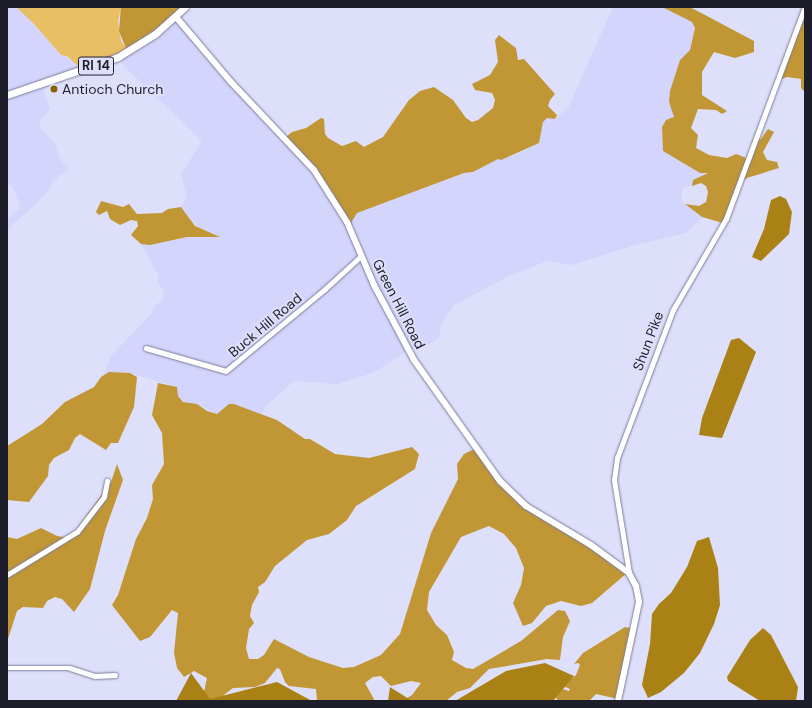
<!DOCTYPE html>
<html>
<head>
<meta charset="utf-8">
<style>
	body { margin:0 }
	#map { position:relative; width:812px; height:708px; overflow:hidden; background:#dedffa; font-family:"DM Sans",sans-serif }
	div>[style] { position:absolute }
	[style*='--x'] { left:calc(var(--x)*1px); top:calc(var(--y)*1px); width:calc(var(--w)*1px); rotate:calc(var(--a)*1deg) }
	.built>* { inset:0; background:#d3d5fc }
	.green>* { inset:0; background:#e9bf64 }
	.forest>* { inset:0; background:#c19735 }
	.water>* { inset:0; background:#aa8115 }
	.roads { filter:drop-shadow(0 0 1px #7b7c9a) drop-shadow(0 0 1px #7b7c9a) }
	.street>* { height:4.5px; margin:-2.25px; padding:0 2.25px; transform-origin:2.25px; border-radius:2.25px; background:#fff }
	.secondary>* { height:6px; margin:-3px; padding:0 3px; transform-origin:3px; border-radius:3px; background:#fff }
	.primary>* { height:7px; margin:-3.5px; padding:0 3.5px; transform-origin:3.5px; border-radius:3.5px; background:#fff }
	.dots>* { width:11px; height:11px; translate:-50% -50%; box-sizing:border-box; border:2px solid #dedffa; border-radius:50% }
	span { translate:-50% -50%; white-space:nowrap; text-align:center; line-height:1.15; -webkit-text-stroke:4px #dedffa; paint-order:stroke }
	.shield-label span { padding:1px 3px; background:#dedffa; border:1px solid; border-radius:3px; -webkit-text-stroke-width:0 }
	.shield-label { font-size:13px; color:#1e1e2a; font-weight:700 }
	.poi-label { font-size:14px; color:#1e1e2a }
	.left { translate:0 -50%; text-align:left }
	.street-label { font-size:14px; color:#1e1e2a }
	.frame { position:absolute; inset:0; border:8px solid #1e1e2a; pointer-events:none }
</style>
</head>
<body>
<div id="map">
	<div class="built">
		<i style="clip-path:polygon(7px 7px,16px 7px,35px 25px,61px 55px,67px 56px,81px 69px,41px 82px,50px 109px,40px 121px,40px 127px,55px 144px,60px 160px,69px 168px,57px 178px,57px 184px,57px 180px,52px 180px,52px 185px,38px 202px,7px 230px,7px 220px,19px 209px,20px 205px,12px 186px,7px 184px)"></i>
		<i style="clip-path:polygon(613px 7px,662px 7px,692px 22px,695px 28px,690px 50px,680px 60px,670px 91px,674px 117px,662px 127px,662px 136px,663px 152px,708px 172px,693px 180px,692px 186px,683px 188px,681px 199px,684px 203px,702px 217px,686px 233px,632px 246px,572px 265px,547px 261px,509px 276px,454px 305px,442px 323px,439px 338px,426px 346px,406px 351px,375px 372px,338px 384px,294px 381px,265px 407px,261px 416px,229px 404px,217px 414px,197px 404px,183px 402px,178px 396px,177px 387px,130px 373px,104px 375px,110px 357px,153px 312px,153px 308px,163px 299px,164px 292px,158px 282px,158px 275px,141px 244px,150px 245px,187px 237px,219px 237px,196px 226px,181px 207px,187px 197px,181px 174px,202px 141px,124px 66px,119px 55px,174px 18px,232px 84px,357px 213px,465px 173px,473px 172px,498px 159px,539px 143px,543px 122px,547px 118px,555px 119px,568px 108px)"></i>
	</div>
	<div class="green">
		<i style="clip-path:polygon(16px 7px,121px 7px,118px 22px,121px 40px,127px 51px,81px 69px,67px 56px,61px 55px,35px 25px)"></i>
	</div>
	<div class="forest">
		<i style="clip-path:polygon(121px 7px,185px 7px,127px 51px,119px 31px)"></i>
		<i style="clip-path:polygon(662px 7px,690px 7px,754px 41px,754px 52px,735px 58px,714px 52px,702px 72px,702px 95px,727px 111px,722px 114px,716px 110px,698px 109px,691px 128px,698px 135px,696px 148px,709px 155px,727px 158px,736px 154px,749px 159px,756px 142px,761px 139px,768px 129px,774px 132px,763px 152px,767px 160px,777px 162px,779px 168px,747px 178px,739px 184px,723px 223px,702px 217px,685px 204px,699px 206px,706px 202px,708px 192px,706px 186px,701px 183px,692px 186px,693px 180px,708px 173px,700px 173px,663px 151px,662px 127px,666px 120px,674px 117px,669px 102px,670px 91px,680px 60px,690px 50px,695px 28px,692px 22px)"></i>
		<i style="clip-path:polygon(805px 8px,805px 92px,801px 88px,801px 79px,787px 77px,779px 80px)"></i>
		<i style="clip-path:polygon(499px 35px,516px 48px,518px 60px,524px 59px,555px 94px,550px 100px,548px 106px,557px 115px,555px 119px,547px 118px,543px 122px,539px 143px,501px 160px,498px 159px,473px 172px,464px 173px,357px 213px,349px 226px,330px 195px,285px 138px,292px 132px,306px 128px,321px 118px,324px 119px,325px 134px,328px 138px,342px 146px,356px 141px,364px 147px,383px 137px,409px 100px,420px 91px,434px 87px,453px 100px,466px 118px,472px 122px,478px 120px,493px 108px,495px 100px,492px 93px,475px 90px,472px 84px,490px 75px,498px 62px,495px 40px)"></i>
		<i style="clip-path:polygon(101px 201px,123px 207px,129px 204px,137px 214px,162px 213px,168px 209px,181px 207px,195px 226px,220px 237px,187px 237px,150px 245px,141px 244px,131px 235px,138px 226px,137px 221px,131px 220px,120px 225px,110px 219px,107px 211px,99px 215px,96px 212px)"></i>
		<i style="clip-path:polygon(109px 372px,130px 373px,137px 377px,134px 407px,118px 443px,111px 443px,106px 450px,80px 434px,75px 438px,69px 450px,54px 458px,49px 465px,48px 476px,29px 502px,7px 500px,7px 446px,42px 424px,65px 402px,94px 387px,101px 377px)"></i>
		<i style="clip-path:polygon(158px 383px,177px 387px,178px 396px,183px 402px,197px 404px,207px 411px,217px 414px,229px 404px,234px 404px,277px 420px,305px 439px,310px 439px,335px 454px,369px 458px,412px 447px,419px 454px,415px 469px,356px 506px,347px 520px,329px 534px,307px 540px,275px 566px,265px 582px,258px 587px,259px 592px,252px 605px,250px 616px,254px 623px,249px 629px,246px 648px,249px 659px,258px 659px,264px 655px,274px 639px,309px 657px,343px 668px,354px 667px,381px 655px,400px 634px,431px 533px,458px 479px,457px 464px,464px 454px,476px 448px,519px 501px,627px 573px,592px 603px,581px 606px,561px 601px,546px 606px,532px 623px,523px 626px,513px 603px,521px 585px,524px 568px,516px 548px,504px 534px,489px 526px,461px 537px,429px 592px,427px 610px,436px 625px,447px 635px,454px 652px,452px 660px,466px 668px,473px 669px,521px 641px,558px 610px,565px 611px,570px 621px,563px 637px,560px 660px,547px 659px,489px 669px,470px 688px,457px 692px,446px 701px,402px 701px,412px 695px,421px 683px,411px 681px,391px 686px,381px 676px,373px 677px,365px 683px,375px 701px,317px 701px,316px 689px,289px 686px,285px 682px,280px 669px,277px 668px,265px 683px,255px 687px,233px 688px,216px 701px,204px 701px,203px 696px,207px 678px,194px 671px,184px 677px,177px 668px,174px 653px,178px 613px,172px 610px,150px 637px,140px 641px,112px 605px,118px 595px,136px 539px,147px 518px,153px 499px,152px 485px,164px 464px,162px 433px,152px 415px)"></i>
		<i style="clip-path:polygon(117px 464px,123px 480px,105px 531px,90px 589px,74px 612px,62px 599px,55px 597px,47px 601px,43px 608px,23px 607px,17px 611px,7px 642px,7px 537px,17px 539px,41px 528px,57px 536px,70px 538px,111px 482px)"></i>
		<i style="clip-path:polygon(625px 627px,635px 629px,618px 699px,596px 694px,589px 701px,558px 701px,549px 685px,569px 691px,570px 689px,563px 686px,576px 675px,580px 665px,578px 663px,574px 664px,583px 653px)"></i>
	</div>
	<div class="water">
		<i style="clip-path:polygon(780px 196px,786px 199px,792px 212px,789px 234px,761px 261px,752px 257px,764px 229px,771px 200px)"></i>
		<i style="clip-path:polygon(739px 338px,756px 352px,722px 438px,699px 435px,702px 418px,731px 340px)"></i>
		<i style="clip-path:polygon(709px 537px,718px 568px,720px 605px,714px 624px,700px 653px,684px 673px,661px 692px,648px 698px,642px 685px,650px 644px,652px 614px,659px 604px,671px 593px,687px 567px,697px 541px)"></i>
		<i style="clip-path:polygon(763px 628px,771px 635px,798px 687px,796px 701px,760px 701px,728px 681px,727px 677px,750px 640px)"></i>
		<i style="clip-path:polygon(545px 663px,574px 676px,553px 701px,455px 701px,506px 671px)"></i>
		<i style="clip-path:polygon(191px 673px,210px 699px,277px 682px,312px 701px,176px 701px)"></i>
		<i style="clip-path:polygon(390px 687px,412px 701px,388px 701px)"></i>
	</div>
	<div class="roads">
		<div class="street">
			<i style="--x:146;--y:348;--w:83;--a:16"></i>
			<i style="--x:226;--y:371;--w:127;--a:-39.6"></i>
			<i style="--x:324;--y:290;--w:50;--a:-42.6"></i>
			<i style="--x:629;--y:573;--w:94;--a:-99.2"></i>
			<i style="--x:614;--y:480;--w:22;--a:-82"></i>
			<i style="--x:617;--y:458;--w:158;--a:-69.3"></i>
			<i style="--x:673;--y:310;--w:105;--a:-59.8"></i>
			<i style="--x:726;--y:219;--w:226;--a:-69.6"></i>
			<i style="--x:7;--y:575;--w:82;--a:-31.6"></i>
			<i style="--x:77;--y:532;--w:44;--a:-52.4"></i>
			<i style="--x:104;--y:497;--w:16;--a:-79"></i>
			<i style="--x:7;--y:668;--w:63;--a:0"></i>
			<i style="--x:70;--y:668;--w:26;--a:18"></i>
			<i style="--x:95;--y:676;--w:20;--a:-3"></i>
		</div>
		<div class="secondary">
			<i style="--x:176;--y:17;--w:85;--a:49.8"></i>
			<i style="--x:231;--y:82;--w:121;--a:46.7"></i>
			<i style="--x:314;--y:170;--w:62;--a:57.6"></i>
			<i style="--x:347;--y:222;--w:69;--a:66.8"></i>
			<i style="--x:374;--y:285;--w:85;--a:61.9"></i>
			<i style="--x:414;--y:360;--w:148;--a:54.6"></i>
			<i style="--x:500;--y:481;--w:36;--a:44"></i>
			<i style="--x:526;--y:506;--w:76;--a:31"></i>
			<i style="--x:591;--y:545;--w:47;--a:36.4"></i>
			<i style="--x:629;--y:573;--w:15;--a:62"></i>
			<i style="--x:636;--y:586;--w:16;--a:79"></i>
			<i style="--x:639;--y:602;--w:101;--a:102"></i>
		</div>
		<div class="primary">
			<i style="--x:7;--y:95;--w:117;--a:-18.9"></i>
			<i style="--x:118;--y:57;--w:44;--a:-31.9"></i>
			<i style="--x:155;--y:34;--w:40;--a:-42"></i>
		</div>
	</div>
	<div class="dots">
		<i style="left:54px;top:89px;background:#886501"></i>
	</div>
	<div class="shield-label">
		<span style="left:96px;top:66px">RI 14</span>
	</div>
	<div class="poi-label">
		<span class="left" style="left:62px;top:89px">Antioch Church</span>
	</div>
	<div class="street-label">
		<span style="left:399px;top:304px;rotate:63deg">Green Hill Road</span>
		<span style="left:265px;top:325px;rotate:-40deg">Buck Hill Road</span>
		<span style="left:648px;top:341px;rotate:-69deg">Shun Pike</span>
	</div>
	<div class="frame"></div>
</div>
</body>
</html>
